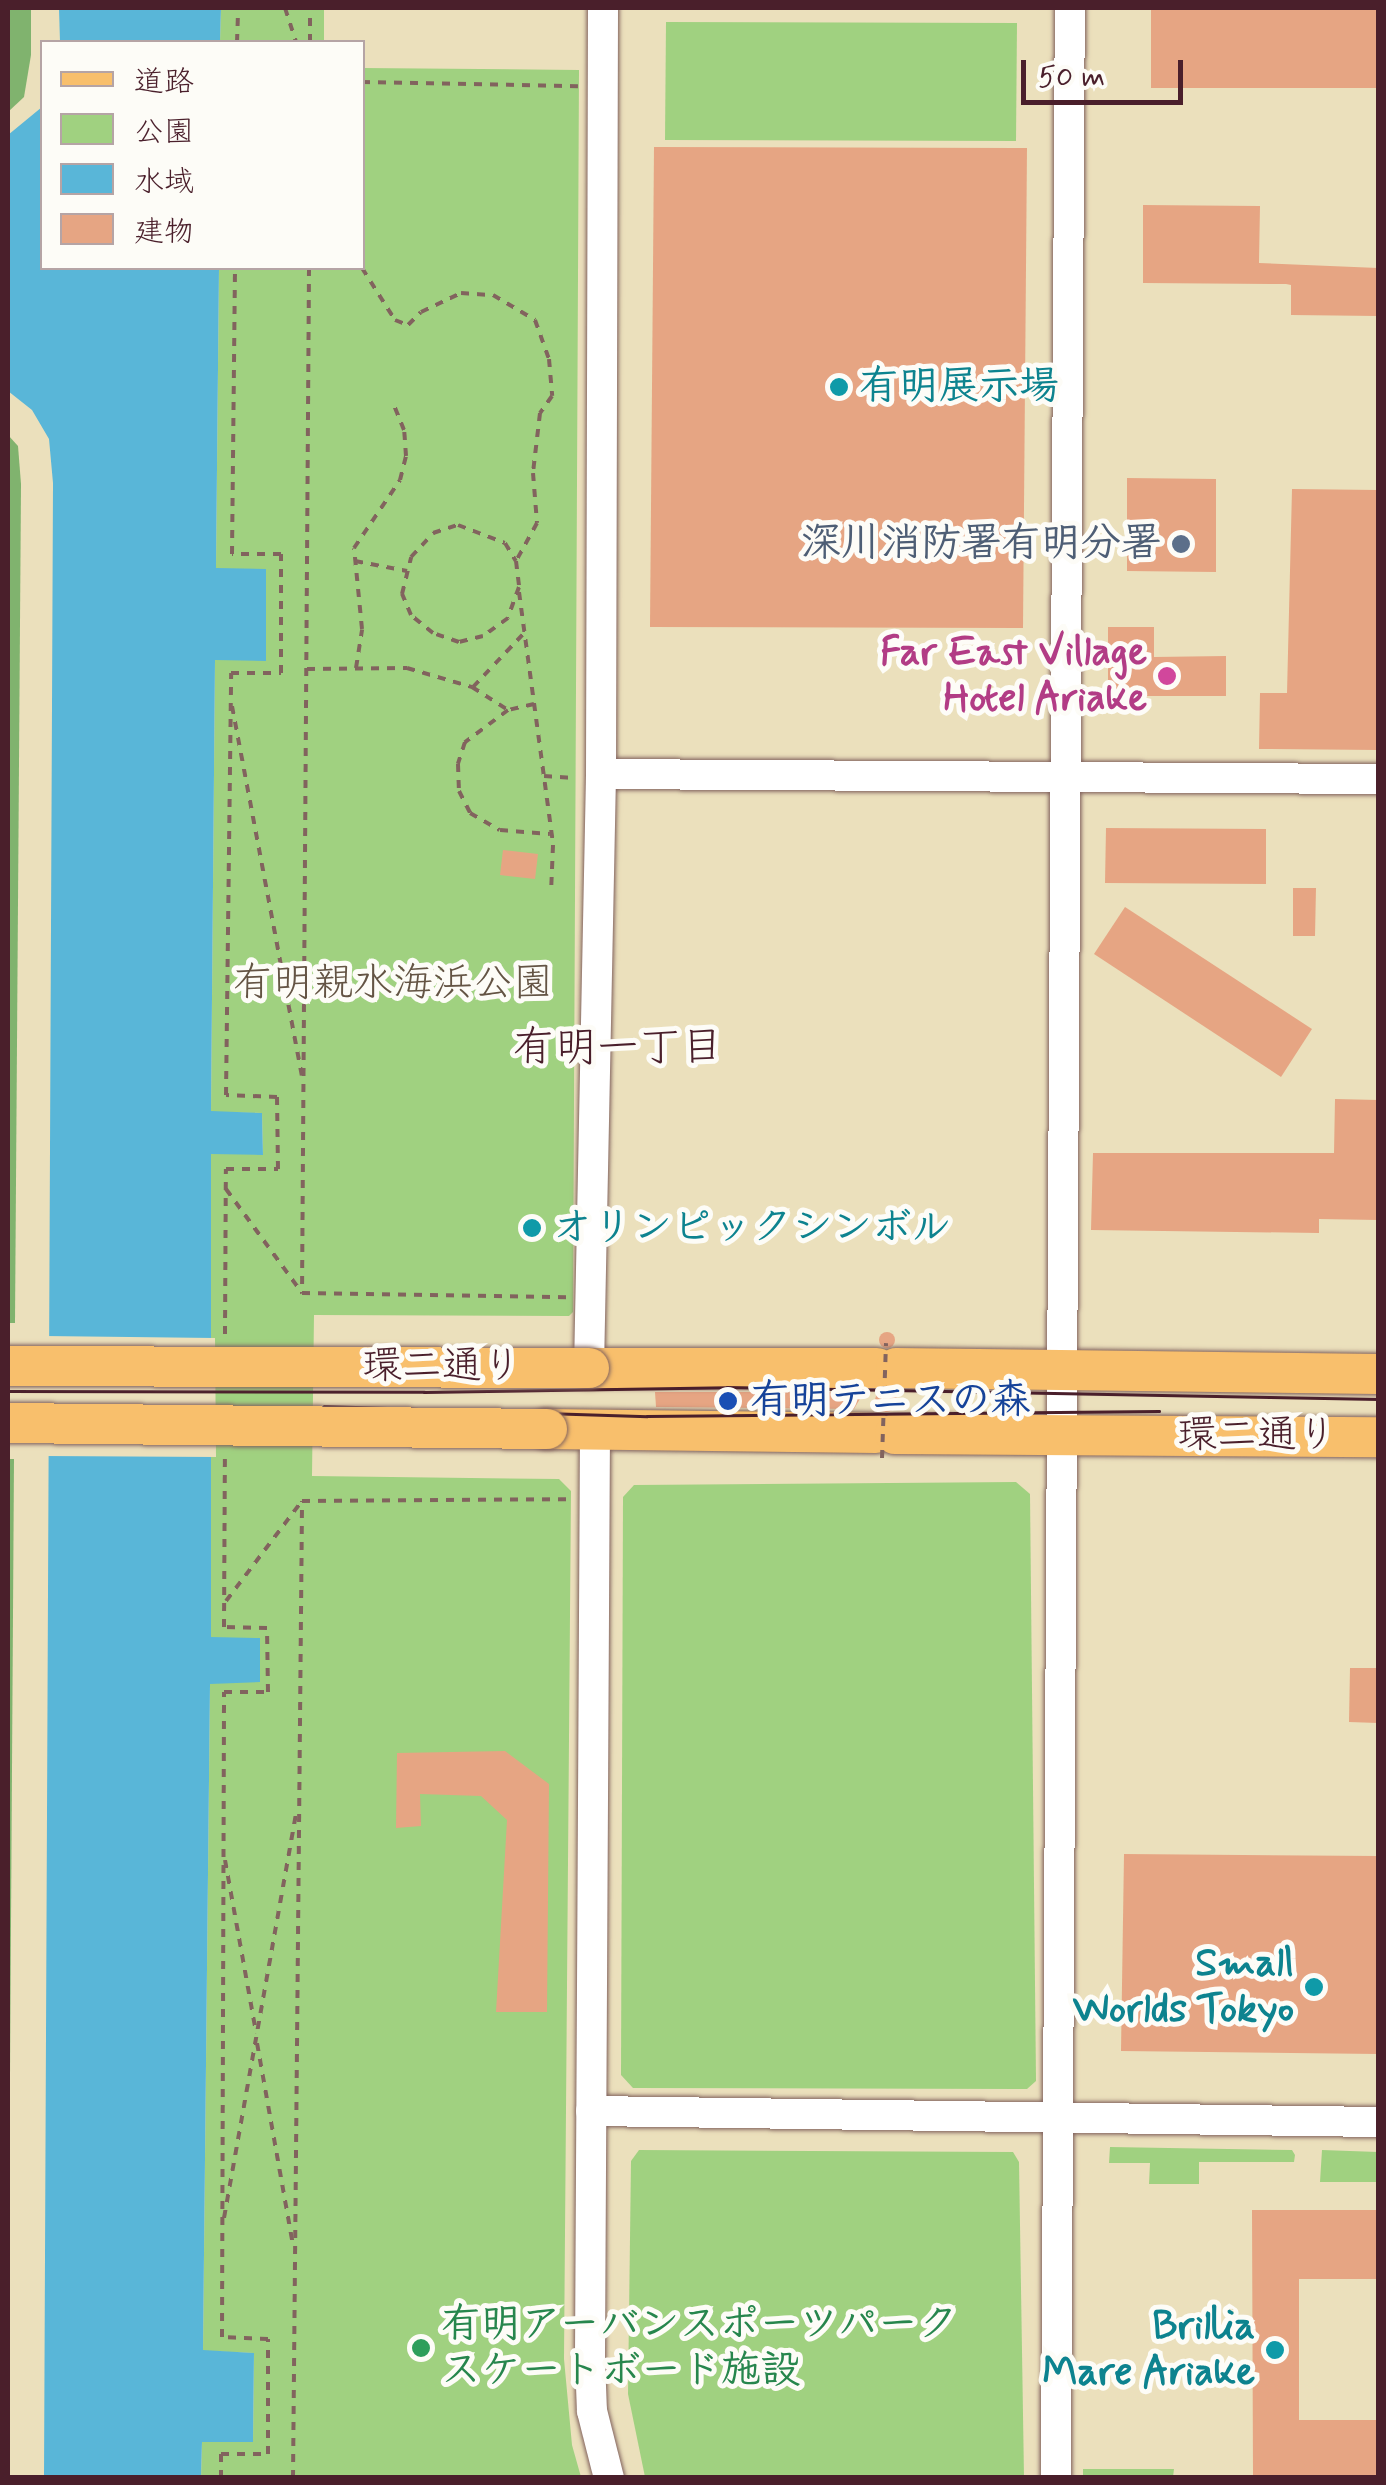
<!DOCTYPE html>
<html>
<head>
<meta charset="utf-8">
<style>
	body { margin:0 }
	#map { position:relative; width:1386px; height:2485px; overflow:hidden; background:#ebe0bc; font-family:Mynerve,"Klee One",sans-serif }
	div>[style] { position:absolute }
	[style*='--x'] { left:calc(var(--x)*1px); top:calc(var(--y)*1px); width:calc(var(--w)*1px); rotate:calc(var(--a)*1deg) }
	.green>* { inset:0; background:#a0d180 }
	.forest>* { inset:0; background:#80b36e }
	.water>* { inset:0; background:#59b6d8 }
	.pier>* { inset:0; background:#ebe0bc }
	.building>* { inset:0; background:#e6a583 }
	.round { border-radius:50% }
	.path>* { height:4px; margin-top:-2px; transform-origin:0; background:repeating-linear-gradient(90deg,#82635e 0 8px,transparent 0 16px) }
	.roads { filter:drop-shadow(0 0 2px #82635e) drop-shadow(0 0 2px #82635e) }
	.minor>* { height:30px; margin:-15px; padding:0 15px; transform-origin:15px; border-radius:15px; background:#fff }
	.major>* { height:40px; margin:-20px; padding:0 20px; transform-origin:20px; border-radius:20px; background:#f8bf6c }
	.tram>* { height:2.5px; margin:-1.25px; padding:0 1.25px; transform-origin:1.25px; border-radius:1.25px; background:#4a1f2b }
	.path-bridge>* { height:4px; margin-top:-2px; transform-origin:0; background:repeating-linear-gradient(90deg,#82635e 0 8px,transparent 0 16px) }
	.bridges { filter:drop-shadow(0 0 2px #82635e) drop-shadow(0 0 2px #82635e) }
	.major-bridge>* { height:40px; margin:-20px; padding:0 20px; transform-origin:20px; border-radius:20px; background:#f8bf6c }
	.dots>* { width:28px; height:28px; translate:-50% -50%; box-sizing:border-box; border:5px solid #fdfcf7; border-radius:50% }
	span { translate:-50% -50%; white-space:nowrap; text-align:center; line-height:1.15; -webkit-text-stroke:10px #fdfcf7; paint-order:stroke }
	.culture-label { font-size:40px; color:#0d838f; font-weight:700 }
	.left { translate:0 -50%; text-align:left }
	.right { translate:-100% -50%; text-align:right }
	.service-label { font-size:40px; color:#4e5e75; font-weight:700 }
	.hotel-label { font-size:40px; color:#b23c85; font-weight:700 }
	.park-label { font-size:40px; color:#645444 }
	.street-label { font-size:40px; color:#4a1f2b }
	.transit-label { font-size:40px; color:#164399; font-weight:700 }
	.leisure-label { font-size:40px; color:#27864d; font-weight:700 }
	.neighbourhood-label { font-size:42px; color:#4a1f2b }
	.frame { position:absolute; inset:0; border:10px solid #4a1f2b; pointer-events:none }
	.legend { position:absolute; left:40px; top:40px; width:325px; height:230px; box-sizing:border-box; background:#fdfcf7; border:2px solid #b5a4a5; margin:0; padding:12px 18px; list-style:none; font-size:30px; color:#4a1f2b }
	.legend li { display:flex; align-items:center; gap:20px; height:50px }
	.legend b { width:50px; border:2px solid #b5a4a5 }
	.scale { position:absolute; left:1021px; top:60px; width:162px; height:45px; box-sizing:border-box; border:5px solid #4a1f2b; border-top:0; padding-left:12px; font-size:30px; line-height:35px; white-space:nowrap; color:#4a1f2b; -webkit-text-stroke:8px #fdfcf7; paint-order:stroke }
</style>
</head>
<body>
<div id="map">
	<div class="green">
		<i style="clip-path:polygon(221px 8px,324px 8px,324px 42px,220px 42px)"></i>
		<i style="clip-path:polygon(666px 22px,1017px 23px,1016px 141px,665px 140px)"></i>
		<i style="clip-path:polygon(363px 68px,579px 70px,573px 1312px,569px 1316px,314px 1315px,312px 1476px,559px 1479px,571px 1491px,564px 2359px,572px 2445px,581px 2477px,201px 2478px,202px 2442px,253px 2441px,254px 2353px,203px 2351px,210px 1683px,260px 1681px,260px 1638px,211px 1638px,211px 1154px,263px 1154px,262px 1113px,211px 1112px,215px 659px,266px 660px,216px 568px,219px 268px,362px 268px)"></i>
		<i style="clip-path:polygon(1016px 1482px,1030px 1494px,1036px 2081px,1027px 2089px,633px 2088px,621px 2075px,623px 1497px,634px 1485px)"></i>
		<i style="clip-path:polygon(1110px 2147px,1292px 2150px,1295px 2155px,1294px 2162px,1199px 2162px,1199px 2184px,1149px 2184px,1150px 2163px,1109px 2163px)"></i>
		<i style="clip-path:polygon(639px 2150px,1013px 2152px,1019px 2162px,1024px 2477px,645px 2477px,628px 2394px,631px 2161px)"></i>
		<i style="clip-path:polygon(1322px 2150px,1378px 2152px,1378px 2182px,1320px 2182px)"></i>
		<i style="clip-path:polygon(1083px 2469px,1174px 2469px,1173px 2477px,1083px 2477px)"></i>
	</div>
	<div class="forest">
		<i style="clip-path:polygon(8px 8px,31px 8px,31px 55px,24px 97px,8px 112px)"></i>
		<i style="clip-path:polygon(8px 435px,18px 446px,21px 484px,15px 1323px,8px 1323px)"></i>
		<i style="clip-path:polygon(8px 1459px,14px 1459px,8px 2386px)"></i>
	</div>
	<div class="water">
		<i style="clip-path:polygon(59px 8px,221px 8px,220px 42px,60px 42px)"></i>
		<i style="clip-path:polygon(42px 107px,42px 268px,219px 268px,216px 568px,266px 569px,266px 661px,215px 660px,211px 1111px,262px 1113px,263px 1155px,211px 1154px,211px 1637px,260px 1638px,260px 1682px,210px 1684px,203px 2350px,254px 2353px,253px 2442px,202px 2442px,201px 2477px,44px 2477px,53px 483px,49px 439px,32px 410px,8px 391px,8px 135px)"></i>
	</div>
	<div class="pier">
		<i style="clip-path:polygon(44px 1336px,215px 1338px,216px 1457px,44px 1456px)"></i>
	</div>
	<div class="building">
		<i style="clip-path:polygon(1151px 8px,1378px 8px,1378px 88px,1151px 88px)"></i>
		<i style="clip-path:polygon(654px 147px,1027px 148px,1023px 628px,650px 627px)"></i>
		<i style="clip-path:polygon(1143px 205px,1260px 206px,1259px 263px,1378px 268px,1378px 316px,1291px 315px,1291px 285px,1286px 284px,1143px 283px)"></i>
		<i style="clip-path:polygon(1127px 478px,1216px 479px,1216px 572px,1127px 571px)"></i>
		<i style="clip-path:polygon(1292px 489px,1378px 490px,1378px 750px,1259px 749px,1260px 693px,1287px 693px)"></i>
		<i style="clip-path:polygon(1108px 627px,1154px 627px,1154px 657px,1226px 656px,1226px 696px,1108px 696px)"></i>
		<i style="clip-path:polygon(1106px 828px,1266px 829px,1266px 884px,1105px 883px)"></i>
		<i style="clip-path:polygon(503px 850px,538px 854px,535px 879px,500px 875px)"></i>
		<i style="clip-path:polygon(1293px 888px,1316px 888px,1315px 936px,1293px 936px)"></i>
		<i style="clip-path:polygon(1125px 907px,1312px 1029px,1281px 1077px,1094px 954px)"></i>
		<i style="clip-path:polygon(1335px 1099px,1378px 1100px,1378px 1220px,1319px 1219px,1319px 1233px,1091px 1230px,1093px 1153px,1334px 1153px)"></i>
		<i class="round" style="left:879px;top:1332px;width:16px;height:16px"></i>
		<i class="round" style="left:875px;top:1390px;width:22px;height:22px"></i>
		<i style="clip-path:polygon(655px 1392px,856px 1392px,861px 1397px,854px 1409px,656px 1407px)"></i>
		<i style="clip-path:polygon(1350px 1668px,1378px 1668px,1378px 1723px,1349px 1722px)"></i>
		<i style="clip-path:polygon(505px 1751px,549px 1784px,547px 2012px,496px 2012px,507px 1820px,481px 1796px,420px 1794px,421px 1826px,396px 1828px,397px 1753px)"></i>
		<i style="clip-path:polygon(1124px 1854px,1378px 1856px,1378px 2054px,1121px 2051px)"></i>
		<i style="clip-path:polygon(1252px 2210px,1378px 2210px,1378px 2279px,1299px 2279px,1299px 2420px,1378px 2420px,1378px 2478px,1253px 2478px)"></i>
	</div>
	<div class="path">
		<i style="--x:285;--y:8;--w:36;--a:72"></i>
		<i style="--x:237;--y:42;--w:34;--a:-88"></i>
		<i style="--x:310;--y:42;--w:34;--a:-90"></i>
		<i style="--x:362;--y:82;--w:216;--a:1.1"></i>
		<i style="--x:362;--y:239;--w:5;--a:90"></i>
		<i style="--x:309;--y:268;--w:1025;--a:90.39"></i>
		<i style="--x:302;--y:1293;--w:265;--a:0.9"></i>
		<i style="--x:362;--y:268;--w:62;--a:57.6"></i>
		<i style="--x:395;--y:320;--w:14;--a:21"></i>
		<i style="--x:408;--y:325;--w:18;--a:-45"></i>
		<i style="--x:421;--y:312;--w:44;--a:-25.4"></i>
		<i style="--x:461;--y:293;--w:32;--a:4"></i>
		<i style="--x:493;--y:295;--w:49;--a:30.8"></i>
		<i style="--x:535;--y:320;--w:41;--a:70.3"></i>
		<i style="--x:549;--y:359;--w:37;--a:85"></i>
		<i style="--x:552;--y:396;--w:21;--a:125"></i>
		<i style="--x:540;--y:413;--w:60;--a:96.7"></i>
		<i style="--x:533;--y:473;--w:50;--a:85.4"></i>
		<i style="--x:537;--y:523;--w:43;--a:118.9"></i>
		<i style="--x:458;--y:525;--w:50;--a:21"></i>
		<i style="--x:505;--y:543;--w:21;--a:59"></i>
		<i style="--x:516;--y:561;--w:26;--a:83"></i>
		<i style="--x:519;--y:587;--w:33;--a:110"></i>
		<i style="--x:508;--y:618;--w:31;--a:144"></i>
		<i style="--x:483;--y:636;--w:25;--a:166"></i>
		<i style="--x:459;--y:642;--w:28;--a:-161"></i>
		<i style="--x:433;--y:633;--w:28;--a:-141"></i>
		<i style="--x:411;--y:615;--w:23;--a:-113"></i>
		<i style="--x:402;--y:594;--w:38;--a:-76"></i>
		<i style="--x:411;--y:557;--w:33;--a:-47"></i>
		<i style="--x:433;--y:533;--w:26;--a:-18"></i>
		<i style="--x:355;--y:561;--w:53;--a:10.9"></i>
		<i style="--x:519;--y:592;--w:255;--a:82.3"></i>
		<i style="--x:553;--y:845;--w:47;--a:92.4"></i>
		<i style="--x:356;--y:668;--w:39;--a:-81"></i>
		<i style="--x:362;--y:629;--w:81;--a:-95.6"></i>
		<i style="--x:354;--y:548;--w:82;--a:-55.9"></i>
		<i style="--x:400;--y:480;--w:25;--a:-76"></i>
		<i style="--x:406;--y:456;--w:26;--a:-94"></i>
		<i style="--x:404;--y:430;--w:27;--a:-112"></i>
		<i style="--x:307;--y:669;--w:100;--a:-0.6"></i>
		<i style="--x:407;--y:668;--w:68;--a:16.3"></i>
		<i style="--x:472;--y:687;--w:43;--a:32.6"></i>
		<i style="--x:473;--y:687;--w:76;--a:-46.6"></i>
		<i style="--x:534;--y:704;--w:27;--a:167"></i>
		<i style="--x:508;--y:710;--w:54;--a:143.3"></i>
		<i style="--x:465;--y:742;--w:23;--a:108"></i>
		<i style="--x:458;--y:764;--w:27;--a:88"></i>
		<i style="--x:459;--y:791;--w:25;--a:63"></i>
		<i style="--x:470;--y:813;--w:34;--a:30"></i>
		<i style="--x:500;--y:830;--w:50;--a:4.6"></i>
		<i style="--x:232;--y:706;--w:376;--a:79.3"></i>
		<i style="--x:544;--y:776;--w:30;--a:4"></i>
		<i style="--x:226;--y:1189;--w:129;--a:53.8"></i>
		<i style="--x:225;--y:1334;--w:165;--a:-89.7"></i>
		<i style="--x:226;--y:1169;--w:52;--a:0"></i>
		<i style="--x:278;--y:1169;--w:72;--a:-90.8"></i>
		<i style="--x:277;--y:1097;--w:51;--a:-177.8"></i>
		<i style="--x:226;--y:1095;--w:422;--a:-89.3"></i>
		<i style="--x:231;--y:673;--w:50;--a:0"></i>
		<i style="--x:281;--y:673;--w:119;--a:-90"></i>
		<i style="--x:281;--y:554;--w:49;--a:180"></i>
		<i style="--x:232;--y:554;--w:286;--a:-89.4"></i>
		<i style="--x:226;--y:1601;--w:126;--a:-52.8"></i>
		<i style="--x:225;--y:1860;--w:176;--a:79.8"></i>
		<i style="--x:257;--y:2043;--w:205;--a:79.9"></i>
		<i style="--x:224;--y:2218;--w:415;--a:-79.9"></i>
		<i style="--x:221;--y:2478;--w:24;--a:-90"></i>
		<i style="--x:221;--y:2454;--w:47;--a:0"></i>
		<i style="--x:268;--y:2454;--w:115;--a:-90"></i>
		<i style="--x:268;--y:2339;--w:46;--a:-177.5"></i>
		<i style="--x:222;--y:2337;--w:645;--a:-89.82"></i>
		<i style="--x:224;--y:1692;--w:44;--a:0"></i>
		<i style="--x:268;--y:1692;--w:64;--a:-90.9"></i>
		<i style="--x:267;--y:1628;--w:43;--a:-178.7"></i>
		<i style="--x:224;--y:1627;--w:173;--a:-89.7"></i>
		<i style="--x:293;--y:2478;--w:977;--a:-89.47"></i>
		<i style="--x:302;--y:1501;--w:268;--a:-0.4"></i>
	</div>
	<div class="roads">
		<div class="minor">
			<i style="--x:601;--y:774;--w:777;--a:0.37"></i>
			<i style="--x:589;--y:1368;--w:594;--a:-88.84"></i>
			<i style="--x:601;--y:774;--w:766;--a:-89.85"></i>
			<i style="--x:595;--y:1430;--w:930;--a:90.31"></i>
			<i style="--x:590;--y:2360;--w:51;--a:87.8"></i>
			<i style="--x:592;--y:2411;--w:69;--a:75.8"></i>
			<i style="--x:591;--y:2111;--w:787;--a:0.8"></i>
			<i style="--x:1056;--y:2478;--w:2470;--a:-89.68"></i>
		</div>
		<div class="major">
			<i style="--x:589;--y:1368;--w:288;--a:0"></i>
			<i style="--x:896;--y:1368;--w:482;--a:0.7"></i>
			<i style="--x:547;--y:1429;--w:329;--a:0.7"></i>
			<i style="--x:895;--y:1434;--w:483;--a:0.4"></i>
		</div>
	</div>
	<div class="tram">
		<i style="--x:8;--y:1391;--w:416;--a:0.1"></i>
		<i style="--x:424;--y:1392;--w:303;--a:-0.9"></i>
		<i style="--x:727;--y:1387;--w:651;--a:1.06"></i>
		<i style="--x:324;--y:1406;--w:323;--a:1.8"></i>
		<i style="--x:647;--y:1416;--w:512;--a:-0.56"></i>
	</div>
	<div class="path-bridge">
		<i style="--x:882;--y:1458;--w:115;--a:-88"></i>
	</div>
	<div class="bridges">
		<div class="major-bridge">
			<i style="--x:8;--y:1366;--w:581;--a:0.2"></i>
			<i style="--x:8;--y:1423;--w:539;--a:0.64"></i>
		</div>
	</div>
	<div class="dots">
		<i style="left:839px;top:387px;background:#0f9aa8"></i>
		<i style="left:1181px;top:544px;background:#5c6f8a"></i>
		<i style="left:1167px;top:676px;background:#d1479c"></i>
		<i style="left:532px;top:1228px;background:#0f9aa8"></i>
		<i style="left:728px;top:1401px;background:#1a4fb4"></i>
		<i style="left:1314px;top:1987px;background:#0f9aa8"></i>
		<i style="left:421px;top:2348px;background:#2e9e5b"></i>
		<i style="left:1275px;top:2350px;background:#0f9aa8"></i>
	</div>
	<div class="culture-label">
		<span class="left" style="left:859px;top:387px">有明展示場</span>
		<span class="left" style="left:552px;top:1228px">オリンピックシンボル</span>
		<span class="right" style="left:1294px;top:1987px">Small<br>Worlds Tokyo</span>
		<span class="right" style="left:1255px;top:2350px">Brillia<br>Mare Ariake</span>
	</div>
	<div class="service-label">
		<span class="right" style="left:1161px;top:544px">深川消防署有明分署</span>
	</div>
	<div class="hotel-label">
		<span class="right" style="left:1147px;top:676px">Far East Village<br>Hotel Ariake</span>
	</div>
	<div class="park-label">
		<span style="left:393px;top:984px">有明親水海浜公園</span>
	</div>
	<div class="street-label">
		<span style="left:442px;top:1367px">環二通り</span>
		<span style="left:1257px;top:1436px">環二通り</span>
	</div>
	<div class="transit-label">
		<span class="left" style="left:750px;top:1401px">有明テニスの森</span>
	</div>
	<div class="leisure-label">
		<span class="left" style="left:441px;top:2348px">有明アーバンスポーツパーク<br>スケートボード施設</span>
	</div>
	<div class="neighbourhood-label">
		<span style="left:618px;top:1049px">有明一丁目</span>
	</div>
	<div class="frame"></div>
	<ul class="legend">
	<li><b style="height:12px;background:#f8bf6c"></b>道路</li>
	<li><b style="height:28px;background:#a0d180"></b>公園</li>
	<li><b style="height:28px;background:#59b6d8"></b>水域</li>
	<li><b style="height:28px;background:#e6a583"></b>建物</li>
	</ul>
	<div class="scale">50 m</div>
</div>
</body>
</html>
